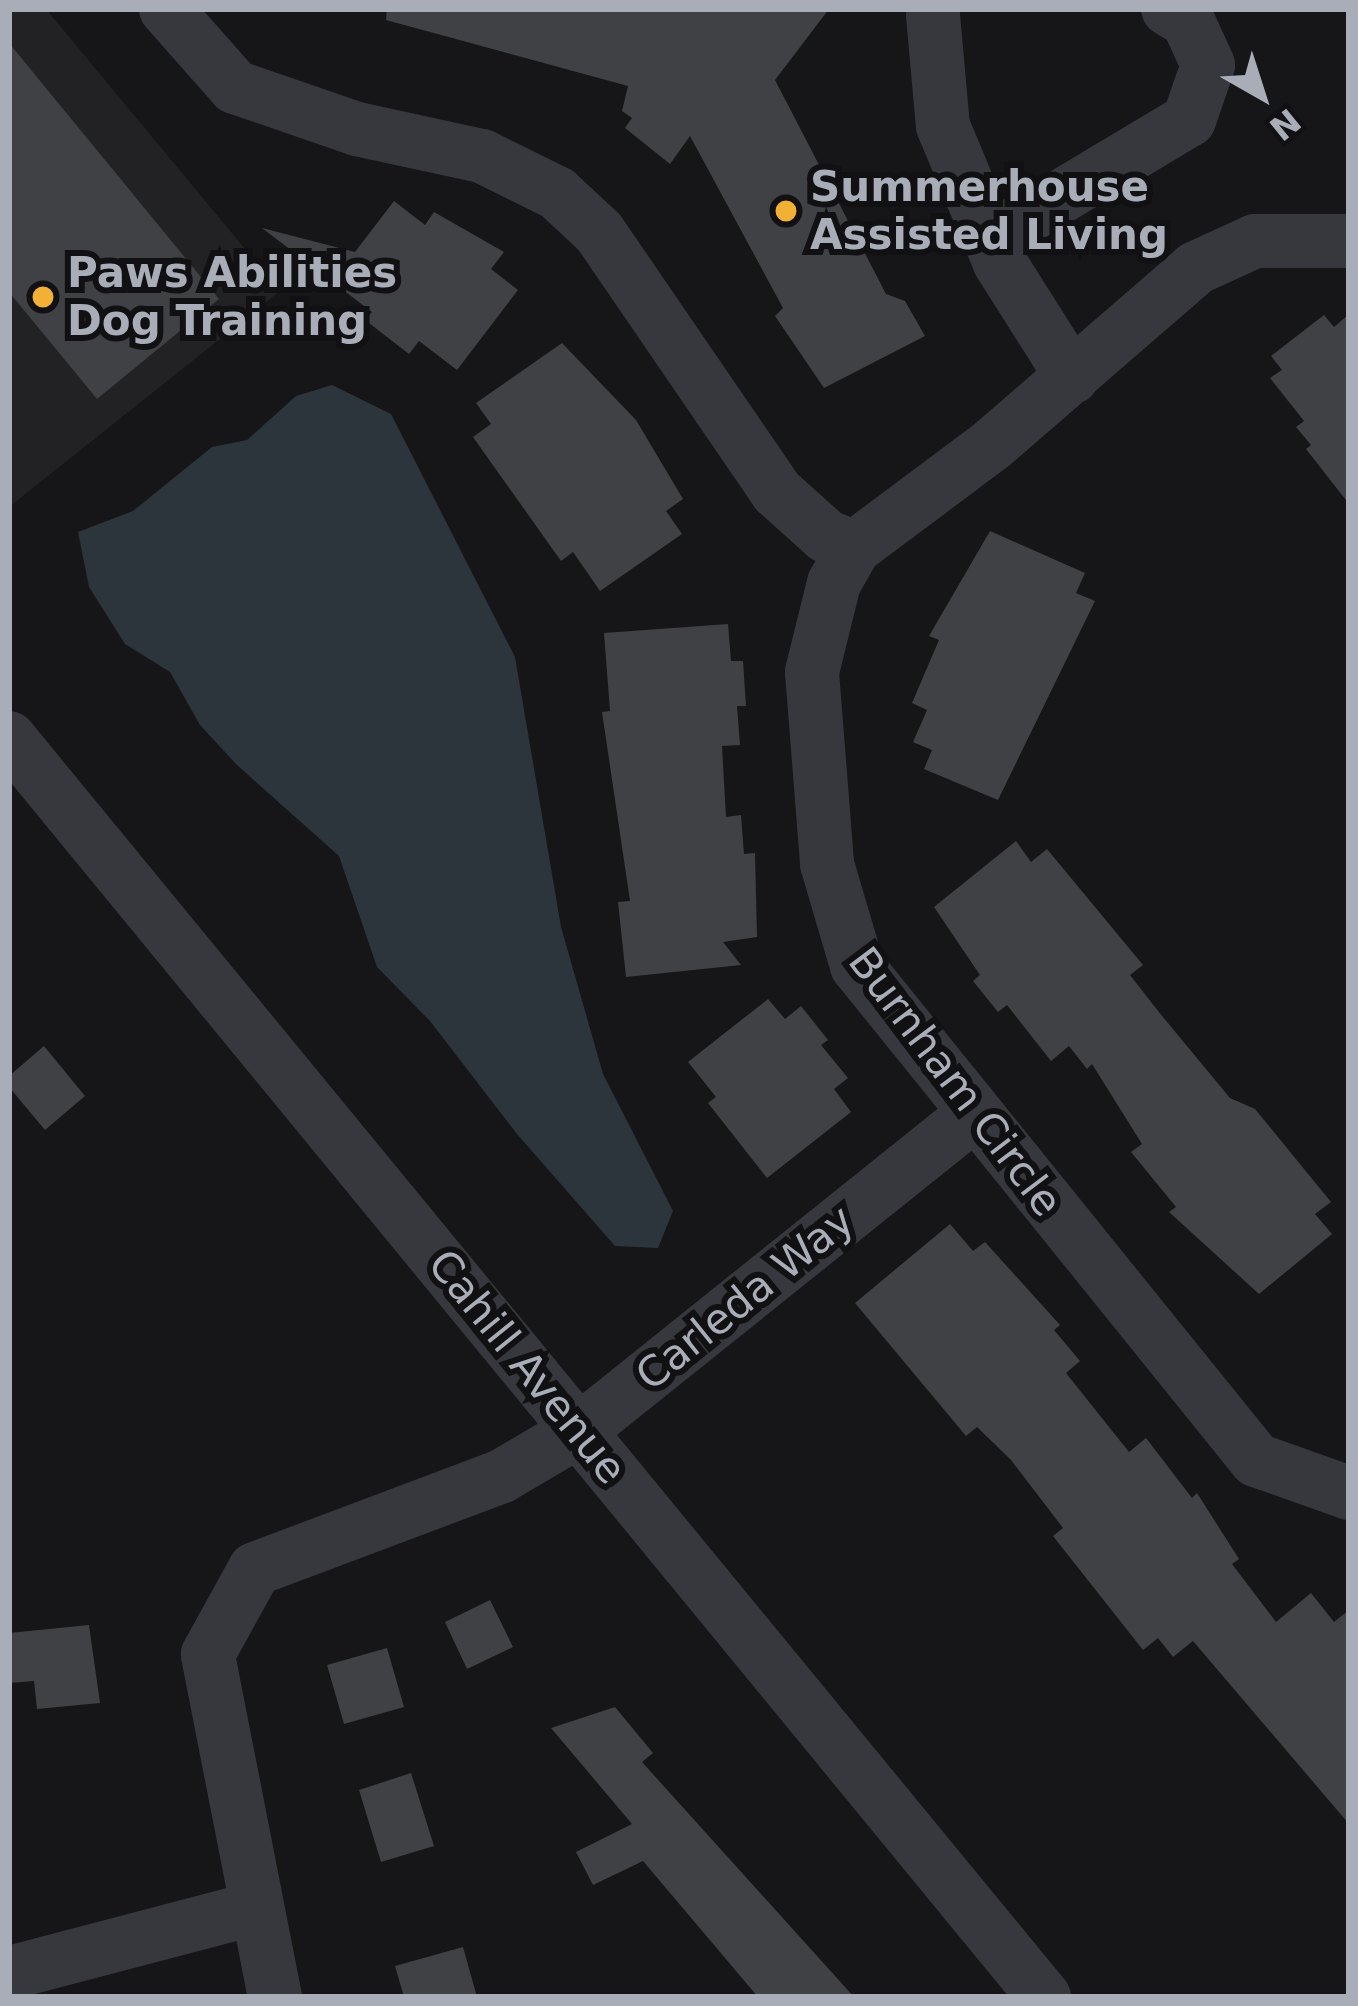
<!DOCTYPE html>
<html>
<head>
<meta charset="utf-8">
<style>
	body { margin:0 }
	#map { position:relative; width:1358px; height:2006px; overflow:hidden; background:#161618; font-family:"DejaVu Sans",sans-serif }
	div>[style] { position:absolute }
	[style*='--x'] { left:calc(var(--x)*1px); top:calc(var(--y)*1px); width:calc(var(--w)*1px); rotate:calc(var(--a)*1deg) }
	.built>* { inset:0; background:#222225 }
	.water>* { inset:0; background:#2c353c }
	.building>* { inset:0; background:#404145 }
	.minor>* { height:54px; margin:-27px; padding:0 27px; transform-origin:27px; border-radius:27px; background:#37383d }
	.dots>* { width:33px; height:33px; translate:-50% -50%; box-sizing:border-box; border:6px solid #111113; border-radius:50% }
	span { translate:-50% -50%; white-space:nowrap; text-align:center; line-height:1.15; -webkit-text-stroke:12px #111113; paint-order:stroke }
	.poi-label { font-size:42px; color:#a8adb8; font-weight:700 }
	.left { translate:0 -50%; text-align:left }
	.street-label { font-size:42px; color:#a8adb8 }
	.frame { position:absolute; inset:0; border:12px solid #a8adb8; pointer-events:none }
	.north { position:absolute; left:1202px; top:36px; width:120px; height:120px; -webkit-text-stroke:9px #111113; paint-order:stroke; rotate:141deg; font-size:33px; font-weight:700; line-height:48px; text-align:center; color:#a8adb8 }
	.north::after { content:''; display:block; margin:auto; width:42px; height:54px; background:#a8adb8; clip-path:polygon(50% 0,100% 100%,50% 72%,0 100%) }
</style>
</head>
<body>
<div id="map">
	<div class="built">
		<i style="clip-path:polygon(9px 9px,46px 9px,280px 291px,9px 507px)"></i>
	</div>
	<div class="water">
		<i style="clip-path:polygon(332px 385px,391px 414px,515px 657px,561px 927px,603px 1074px,673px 1211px,658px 1248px,615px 1246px,517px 1134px,430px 1021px,377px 967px,339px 856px,237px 765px,200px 725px,170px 672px,125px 644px,89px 587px,78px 532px,133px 511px,212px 447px,247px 440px,296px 396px)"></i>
	</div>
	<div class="building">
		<i style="clip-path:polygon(387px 9px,829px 9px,775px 80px,886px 294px,905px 301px,925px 336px,824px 388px,775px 316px,783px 308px,690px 136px,670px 164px,625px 128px,632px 118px,622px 111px,628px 86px,386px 20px)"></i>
		<i style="clip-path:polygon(9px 43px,219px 299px,97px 399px,9px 292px)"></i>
		<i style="clip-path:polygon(394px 201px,425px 225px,434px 212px,504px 252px,491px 269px,518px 290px,457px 370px,419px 341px,409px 354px,365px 320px,372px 312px,262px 228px,355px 252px)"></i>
		<i style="clip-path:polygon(1349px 314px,1349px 504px,1306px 449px,1311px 445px,1296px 427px,1304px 421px,1270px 378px,1282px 370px,1271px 356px,1324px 315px,1334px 327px)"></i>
		<i style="clip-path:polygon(562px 343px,636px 420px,683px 499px,666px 511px,682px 534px,600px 591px,573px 552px,561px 561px,473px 437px,491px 424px,476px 403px)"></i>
		<i style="clip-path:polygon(990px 531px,1085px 573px,1076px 593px,1095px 601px,998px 800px,924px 769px,932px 750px,913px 742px,927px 710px,912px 703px,939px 640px,929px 636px)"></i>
		<i style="clip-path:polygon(728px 624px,731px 661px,743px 661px,746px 706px,737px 706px,740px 745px,722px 746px,726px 817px,741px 815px,744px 854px,755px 853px,757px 937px,723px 942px,741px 965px,626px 977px,618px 902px,630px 901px,602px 712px,610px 711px,604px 633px)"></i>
		<i style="clip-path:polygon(1016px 841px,1031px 862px,1047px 849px,1143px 965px,1130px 975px,1158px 1011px,1230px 1098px,1255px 1109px,1331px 1202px,1315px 1214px,1332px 1234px,1259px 1294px,1169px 1212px,1176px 1207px,1131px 1152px,1142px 1144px,1092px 1064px,1087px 1069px,1069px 1046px,1051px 1061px,1007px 1005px,998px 1012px,973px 981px,980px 975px,934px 907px)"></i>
		<i style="clip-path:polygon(768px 999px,785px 1019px,801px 1006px,828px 1040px,821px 1045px,848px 1078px,834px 1089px,851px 1112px,767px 1178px,708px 1103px,716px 1097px,688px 1062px)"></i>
		<i style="clip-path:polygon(44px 1046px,85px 1096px,45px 1130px,9px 1087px,9px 1076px)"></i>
		<i style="clip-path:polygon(950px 1224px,973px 1251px,985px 1242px,1060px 1325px,1054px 1330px,1080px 1361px,1066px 1373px,1129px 1452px,1146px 1438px,1192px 1498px,1197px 1493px,1239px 1559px,1232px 1564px,1276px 1622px,1311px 1593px,1334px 1622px,1349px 1610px,1349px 1824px,1193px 1641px,1173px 1657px,1158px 1638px,1143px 1650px,1053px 1536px,1063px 1528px,1011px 1460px,977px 1427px,966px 1436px,855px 1303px)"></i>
		<i style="clip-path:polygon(490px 1600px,513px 1647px,467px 1669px,445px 1622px)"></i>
		<i style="clip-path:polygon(89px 1625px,100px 1703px,37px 1709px,34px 1681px,9px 1683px,9px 1633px)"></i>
		<i style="clip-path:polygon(387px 1648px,404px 1707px,344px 1724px,327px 1665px)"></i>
		<i style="clip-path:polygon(615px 1707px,653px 1753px,642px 1762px,854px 1997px,758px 1997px,643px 1861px,593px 1885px,576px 1852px,632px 1824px,551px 1728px)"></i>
		<i style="clip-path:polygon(411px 1773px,434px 1846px,381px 1862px,359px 1790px)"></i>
		<i style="clip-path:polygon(463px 1947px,477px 1997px,404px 1997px,395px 1966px)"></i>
	</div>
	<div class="minor">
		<i style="--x:166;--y:9;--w:104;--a:48.5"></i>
		<i style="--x:235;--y:87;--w:129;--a:19"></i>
		<i style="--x:357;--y:129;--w:128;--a:12.2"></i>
		<i style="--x:482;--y:156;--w:84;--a:26.3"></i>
		<i style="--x:557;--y:193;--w:57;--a:42.9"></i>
		<i style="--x:599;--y:232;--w:315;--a:55.6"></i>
		<i style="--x:777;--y:492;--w:66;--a:41.9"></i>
		<i style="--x:826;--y:536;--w:30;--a:23"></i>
		<i style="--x:933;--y:15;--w:111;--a:84.9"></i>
		<i style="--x:943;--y:126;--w:148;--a:67.4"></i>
		<i style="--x:1000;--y:263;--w:135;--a:57.7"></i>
		<i style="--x:990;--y:239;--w:232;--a:-30.9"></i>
		<i style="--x:1189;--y:120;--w:58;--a:-70.9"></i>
		<i style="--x:1208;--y:65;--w:48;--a:-114.4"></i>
		<i style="--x:1188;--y:21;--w:23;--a:-149"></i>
		<i style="--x:1349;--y:241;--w:94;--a:180"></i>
		<i style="--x:1255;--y:241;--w:65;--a:155.4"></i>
		<i style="--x:1196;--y:268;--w:269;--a:139.1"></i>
		<i style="--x:993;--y:444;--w:174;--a:143.2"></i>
		<i style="--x:854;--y:548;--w:40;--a:119.7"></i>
		<i style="--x:834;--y:583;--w:92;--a:103.9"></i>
		<i style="--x:812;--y:672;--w:193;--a:85.5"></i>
		<i style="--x:827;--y:864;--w:106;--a:73.6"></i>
		<i style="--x:857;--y:966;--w:635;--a:51.07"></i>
		<i style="--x:1256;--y:1460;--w:99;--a:19.5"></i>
		<i style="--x:9;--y:738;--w:1630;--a:50.58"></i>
		<i style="--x:9;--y:1973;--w:252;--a:-14.7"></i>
		<i style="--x:275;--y:1997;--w:349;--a:-101.1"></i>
		<i style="--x:208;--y:1654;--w:97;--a:-61.1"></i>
		<i style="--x:255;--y:1569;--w:264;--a:-20.6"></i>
		<i style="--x:502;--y:1476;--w:91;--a:-30.5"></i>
		<i style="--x:580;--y:1430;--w:504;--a:-38.71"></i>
	</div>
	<div class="dots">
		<i style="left:786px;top:211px;background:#f2b134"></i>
		<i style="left:43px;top:297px;background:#f2b134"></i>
	</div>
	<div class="poi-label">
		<span class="left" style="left:810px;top:211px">Summerhouse<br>Assisted Living</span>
		<span class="left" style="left:67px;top:297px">Paws Abilities<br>Dog Training</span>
	</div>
	<div class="street-label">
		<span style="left:955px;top:1082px;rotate:53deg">Burnham Circle</span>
		<span style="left:745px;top:1298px;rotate:-39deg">Carleda Way</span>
		<span style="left:527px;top:1367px;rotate:51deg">Cahill Avenue</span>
	</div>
	<div class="frame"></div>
	<div class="north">N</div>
</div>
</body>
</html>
